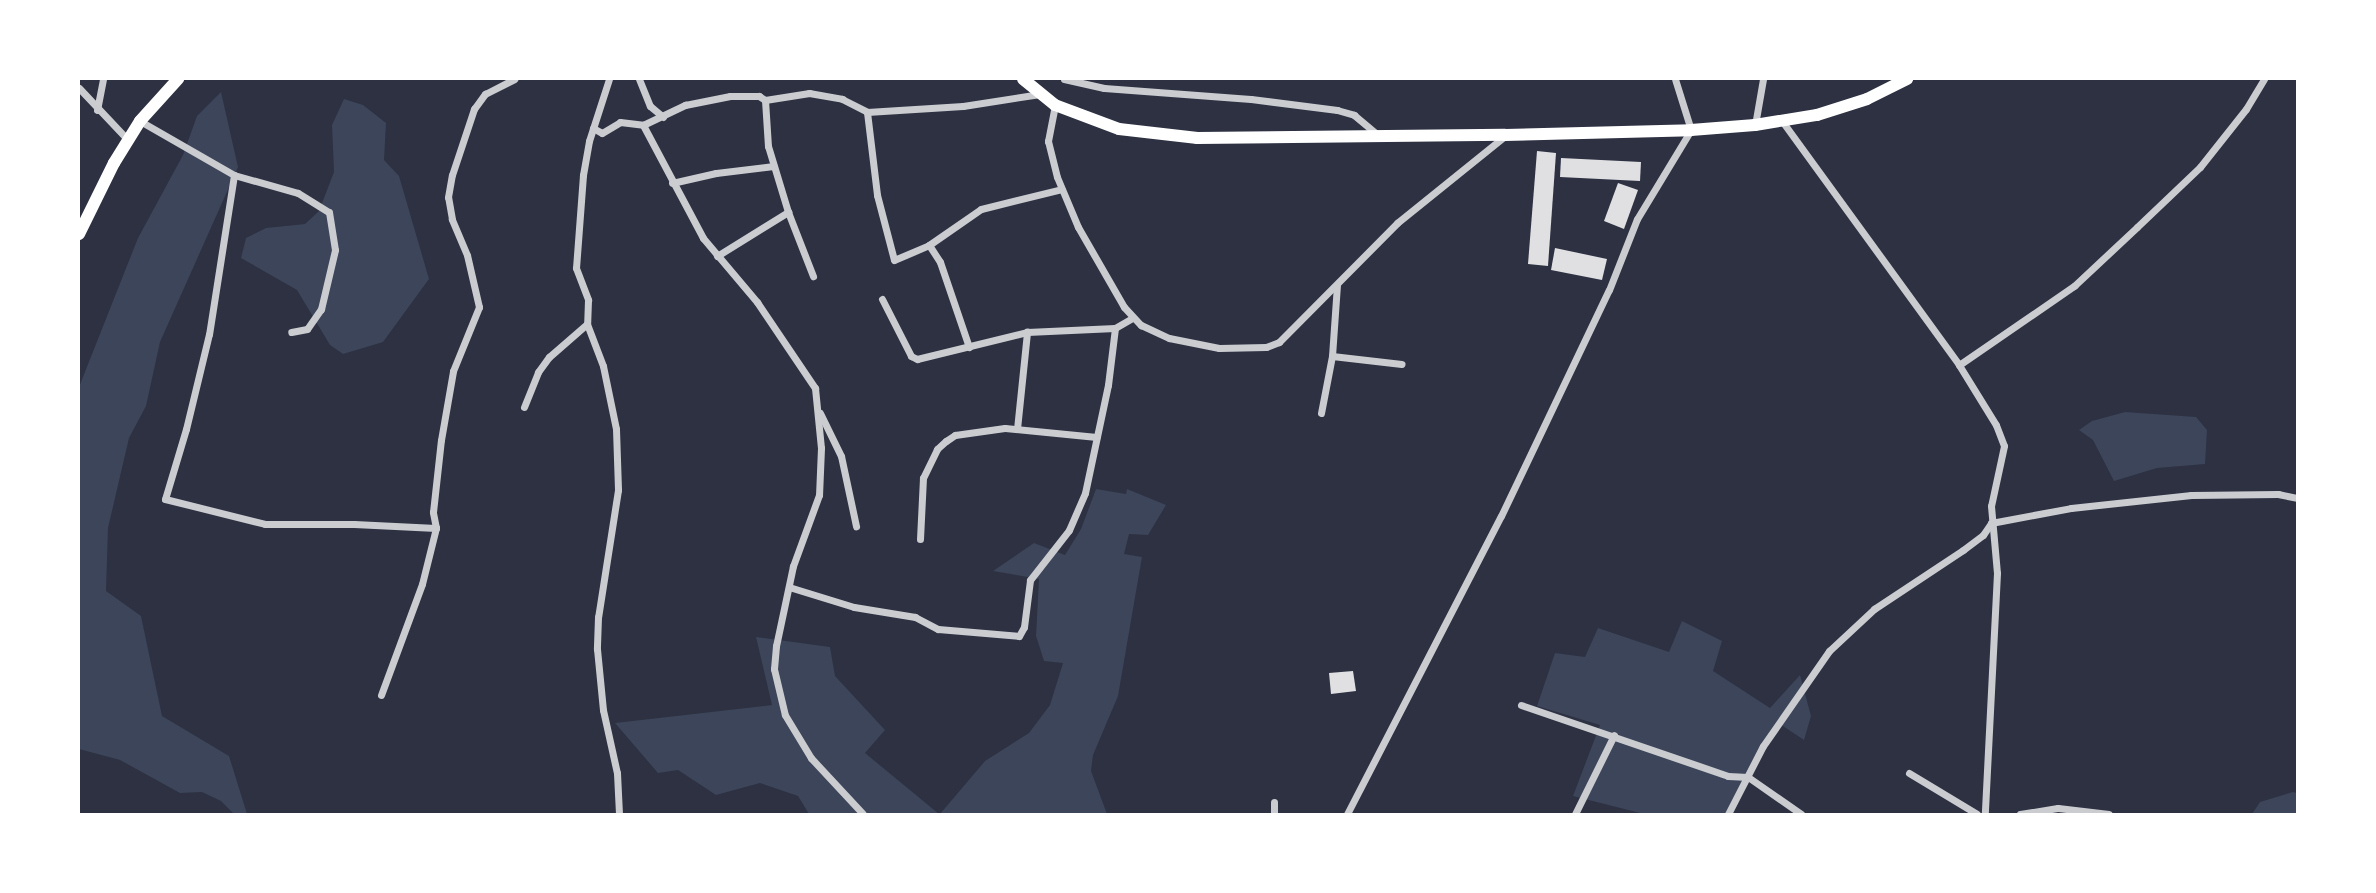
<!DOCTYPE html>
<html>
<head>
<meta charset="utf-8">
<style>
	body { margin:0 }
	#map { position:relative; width:2376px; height:893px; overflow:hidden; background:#2d3142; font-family:"IBM Plex Serif",serif }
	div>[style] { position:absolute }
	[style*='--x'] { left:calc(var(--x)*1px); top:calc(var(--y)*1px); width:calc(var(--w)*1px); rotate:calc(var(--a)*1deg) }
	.green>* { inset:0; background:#3c4559 }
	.building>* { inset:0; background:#e0e0e3 }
	.minor>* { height:7px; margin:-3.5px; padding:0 3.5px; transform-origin:3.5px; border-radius:3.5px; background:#caccd0 }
	.primary>* { height:12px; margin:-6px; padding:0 6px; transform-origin:6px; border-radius:6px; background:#fff }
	span { translate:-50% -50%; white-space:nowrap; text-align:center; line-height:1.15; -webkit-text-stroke:5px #fff; paint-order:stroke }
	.frame { position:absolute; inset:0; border:80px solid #fff; pointer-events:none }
</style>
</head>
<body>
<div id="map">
	<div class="green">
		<i style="clip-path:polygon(221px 92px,238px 167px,160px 342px,146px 406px,129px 438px,108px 528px,106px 591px,141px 616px,162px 716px,229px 756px,247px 814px,234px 814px,221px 801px,202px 792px,180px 793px,120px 760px,79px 749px,79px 387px,138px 238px,183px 155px,197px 116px)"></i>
		<i style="clip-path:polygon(344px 99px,363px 105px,386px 123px,384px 160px,399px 176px,429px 279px,383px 342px,343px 354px,330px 345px,297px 290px,241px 258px,246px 238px,266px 228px,305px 224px,319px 211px,334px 172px,332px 125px)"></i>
		<i style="clip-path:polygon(2125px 412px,2196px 417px,2207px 430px,2205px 464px,2157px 468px,2114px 481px,2093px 440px,2079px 430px,2092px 421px)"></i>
		<i style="clip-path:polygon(1096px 489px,1126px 494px,1127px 489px,1166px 505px,1148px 535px,1129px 534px,1124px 554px,1142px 557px,1118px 696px,1093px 755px,1091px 771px,1107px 814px,940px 814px,985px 761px,1029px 733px,1050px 705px,1063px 663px,1044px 661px,1036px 636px,1039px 579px,993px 571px,1034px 543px,1065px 555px,1081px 529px)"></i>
		<i style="clip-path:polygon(1682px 621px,1722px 641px,1713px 671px,1770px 708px,1800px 675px,1811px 716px,1804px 740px,1777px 722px,1733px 814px,1644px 814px,1573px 796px,1600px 725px,1537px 706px,1555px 653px,1585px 657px,1598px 628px,1669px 652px)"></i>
		<i style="clip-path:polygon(756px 637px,830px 647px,835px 676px,885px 730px,865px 753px,939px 814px,809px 814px,798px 796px,760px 783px,716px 795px,678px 770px,658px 773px,615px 723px,772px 705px)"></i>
		<i style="clip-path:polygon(2293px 792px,2297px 793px,2297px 814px,2252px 814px,2260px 802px)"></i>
	</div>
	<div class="building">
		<i style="clip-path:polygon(1537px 151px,1556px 153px,1548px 266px,1528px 264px)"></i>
		<i style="clip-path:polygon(1561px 158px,1641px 162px,1640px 181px,1560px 177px)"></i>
		<i style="clip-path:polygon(1618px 183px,1638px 190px,1624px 229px,1604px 221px)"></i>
		<i style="clip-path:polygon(1555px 248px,1607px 259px,1602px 280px,1551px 270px)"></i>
		<i style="clip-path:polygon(1353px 671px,1356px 691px,1331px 694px,1329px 673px)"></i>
	</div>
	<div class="minor">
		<i style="--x:609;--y:79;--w:65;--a:107.9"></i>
		<i style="--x:589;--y:141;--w:35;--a:100"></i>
		<i style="--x:583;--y:175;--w:93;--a:94.3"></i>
		<i style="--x:576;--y:268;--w:34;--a:69"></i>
		<i style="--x:588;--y:300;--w:24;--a:92"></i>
		<i style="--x:587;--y:324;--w:45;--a:69.1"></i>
		<i style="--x:603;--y:366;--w:64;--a:78.3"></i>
		<i style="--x:616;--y:429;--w:61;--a:88.1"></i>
		<i style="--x:618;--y:490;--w:129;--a:98.9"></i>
		<i style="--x:598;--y:617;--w:32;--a:92"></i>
		<i style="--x:597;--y:649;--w:61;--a:84.4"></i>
		<i style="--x:603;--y:710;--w:65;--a:77.5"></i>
		<i style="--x:617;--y:773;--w:41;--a:87.2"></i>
		<i style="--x:639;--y:79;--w:29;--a:68"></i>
		<i style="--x:650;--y:106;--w:17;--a:40"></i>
		<i style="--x:1064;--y:79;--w:41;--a:12.7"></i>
		<i style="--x:1104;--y:88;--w:147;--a:4.3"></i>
		<i style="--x:1251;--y:99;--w:87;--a:7.3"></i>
		<i style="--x:1337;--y:110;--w:18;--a:16"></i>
		<i style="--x:1354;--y:115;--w:31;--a:40"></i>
		<i style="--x:79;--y:88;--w:73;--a:46.7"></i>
		<i style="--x:765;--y:100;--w:46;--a:86.3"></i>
		<i style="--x:768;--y:146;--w:69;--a:73.1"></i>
		<i style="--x:788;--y:212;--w:69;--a:68.7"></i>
		<i style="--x:1055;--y:105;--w:37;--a:101"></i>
		<i style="--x:1048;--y:141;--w:37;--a:76"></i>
		<i style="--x:1057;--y:177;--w:54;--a:67.2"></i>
		<i style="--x:1078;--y:227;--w:92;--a:60.1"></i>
		<i style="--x:1124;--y:307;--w:25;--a:47"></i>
		<i style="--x:1141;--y:325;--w:31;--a:25"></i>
		<i style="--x:1169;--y:338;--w:51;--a:11.3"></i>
		<i style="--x:1219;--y:348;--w:47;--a:-1.2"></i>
		<i style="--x:1266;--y:347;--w:14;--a:-21"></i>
		<i style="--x:1279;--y:342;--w:168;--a:-45.2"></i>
		<i style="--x:1397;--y:223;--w:139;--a:-38.9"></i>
		<i style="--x:97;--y:110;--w:32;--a:-79"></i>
		<i style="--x:867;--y:112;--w:84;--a:83.1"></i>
		<i style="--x:877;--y:195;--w:67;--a:75.3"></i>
		<i style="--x:894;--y:260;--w:38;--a:-23"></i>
		<i style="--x:929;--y:245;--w:63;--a:-34.7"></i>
		<i style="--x:981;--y:209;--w:83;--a:-13.9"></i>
		<i style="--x:140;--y:121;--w:108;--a:29.9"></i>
		<i style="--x:234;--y:175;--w:66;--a:15.7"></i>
		<i style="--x:298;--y:193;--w:36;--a:32"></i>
		<i style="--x:329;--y:212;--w:38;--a:81"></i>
		<i style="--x:335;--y:250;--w:61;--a:103.3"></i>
		<i style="--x:321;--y:309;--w:24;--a:125"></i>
		<i style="--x:307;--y:329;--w:16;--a:169"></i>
		<i style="--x:1782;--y:121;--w:301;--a:54"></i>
		<i style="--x:1959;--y:365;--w:70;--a:58.3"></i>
		<i style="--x:1996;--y:425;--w:22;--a:69"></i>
		<i style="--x:2004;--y:446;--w:61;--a:102.2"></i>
		<i style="--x:1991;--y:506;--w:67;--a:84.9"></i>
		<i style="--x:1997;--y:573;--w:241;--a:92.9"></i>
		<i style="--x:643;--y:125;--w:128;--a:62"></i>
		<i style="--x:703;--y:238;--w:84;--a:49.8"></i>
		<i style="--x:757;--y:302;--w:104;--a:56"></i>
		<i style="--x:815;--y:388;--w:60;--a:84.3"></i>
		<i style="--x:821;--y:448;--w:47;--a:92.4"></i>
		<i style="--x:819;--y:495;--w:76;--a:110.1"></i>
		<i style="--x:793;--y:566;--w:82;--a:102"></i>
		<i style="--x:776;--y:646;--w:23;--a:95"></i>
		<i style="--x:774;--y:669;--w:47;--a:76.6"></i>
		<i style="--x:785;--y:715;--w:50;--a:58.8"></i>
		<i style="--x:811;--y:758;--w:76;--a:47.1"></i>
		<i style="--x:1755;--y:125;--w:47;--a:-80.1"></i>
		<i style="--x:593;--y:128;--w:10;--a:29"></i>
		<i style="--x:602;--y:133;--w:21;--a:-31"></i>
		<i style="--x:620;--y:122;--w:23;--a:7"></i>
		<i style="--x:643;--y:125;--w:47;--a:-25.5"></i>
		<i style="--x:685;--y:105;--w:46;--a:-11.3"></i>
		<i style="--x:730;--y:96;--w:29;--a:0"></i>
		<i style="--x:759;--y:96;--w:7;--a:34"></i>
		<i style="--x:765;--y:100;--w:45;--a:-9"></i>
		<i style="--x:809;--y:93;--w:34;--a:10"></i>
		<i style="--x:842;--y:99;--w:28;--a:27"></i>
		<i style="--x:867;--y:112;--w:96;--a:-3.6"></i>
		<i style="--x:963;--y:106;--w:78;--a:-8.9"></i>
		<i style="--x:234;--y:175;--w:161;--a:98.9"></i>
		<i style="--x:209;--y:334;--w:98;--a:103.6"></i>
		<i style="--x:186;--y:429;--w:73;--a:106.7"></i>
		<i style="--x:165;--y:499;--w:103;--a:14"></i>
		<i style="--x:265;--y:524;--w:89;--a:0"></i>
		<i style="--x:354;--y:524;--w:82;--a:2.8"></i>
		<i style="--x:672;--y:183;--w:45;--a:-12.8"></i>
		<i style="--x:716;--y:173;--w:58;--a:-6.9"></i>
		<i style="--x:929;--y:245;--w:20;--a:57"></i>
		<i style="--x:940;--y:262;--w:90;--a:71.2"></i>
		<i style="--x:717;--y:256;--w:84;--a:-31.8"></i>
		<i style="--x:882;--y:299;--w:64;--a:63"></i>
		<i style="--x:911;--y:356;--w:7;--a:27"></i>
		<i style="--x:917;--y:359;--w:113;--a:-13.8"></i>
		<i style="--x:1027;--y:332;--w:88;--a:-2.6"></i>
		<i style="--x:1115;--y:328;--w:20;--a:-30"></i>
		<i style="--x:1332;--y:356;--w:70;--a:6.5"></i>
		<i style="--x:1959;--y:365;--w:140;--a:-34.5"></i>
		<i style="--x:2074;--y:286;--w:86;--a:-43.1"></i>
		<i style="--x:2137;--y:227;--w:87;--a:-43.6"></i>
		<i style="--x:2200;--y:167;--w:74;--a:-51.6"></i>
		<i style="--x:2246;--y:109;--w:35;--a:-59"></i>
		<i style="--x:524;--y:407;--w:38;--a:-68"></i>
		<i style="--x:538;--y:372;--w:19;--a:-54"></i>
		<i style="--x:549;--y:357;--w:50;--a:-41"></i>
		<i style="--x:820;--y:413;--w:48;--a:64"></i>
		<i style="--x:841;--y:456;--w:72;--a:77.9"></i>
		<i style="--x:1321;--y:413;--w:58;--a:-79.1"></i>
		<i style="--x:1332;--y:356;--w:71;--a:-86"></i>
		<i style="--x:1017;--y:429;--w:98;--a:-84.1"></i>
		<i style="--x:920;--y:539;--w:61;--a:-87.2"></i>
		<i style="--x:923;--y:478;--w:32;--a:-64"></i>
		<i style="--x:937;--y:449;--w:12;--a:-42"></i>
		<i style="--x:946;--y:441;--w:11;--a:-34"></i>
		<i style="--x:955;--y:435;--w:50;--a:-8"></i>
		<i style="--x:1005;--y:428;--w:92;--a:5.6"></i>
		<i style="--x:789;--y:587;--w:68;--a:17.1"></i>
		<i style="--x:854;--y:607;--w:62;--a:9.3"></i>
		<i style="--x:915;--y:617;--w:26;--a:28"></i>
		<i style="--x:938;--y:629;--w:81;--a:4.9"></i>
		<i style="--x:1019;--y:636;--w:10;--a:-61"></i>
		<i style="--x:1024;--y:627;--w:47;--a:-82.7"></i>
		<i style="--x:1030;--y:580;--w:63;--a:-52"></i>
		<i style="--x:1069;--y:530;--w:40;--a:-66.6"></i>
		<i style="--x:1085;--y:493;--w:110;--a:-78"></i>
		<i style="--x:1108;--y:385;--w:57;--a:-83"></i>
		<i style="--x:381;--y:695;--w:118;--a:-69.7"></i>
		<i style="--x:422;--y:584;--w:58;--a:-76"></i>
		<i style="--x:436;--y:528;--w:16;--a:-101"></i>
		<i style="--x:433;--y:512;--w:72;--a:-83.7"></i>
		<i style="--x:441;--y:440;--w:70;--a:-80.1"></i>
		<i style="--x:453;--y:371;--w:69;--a:-67.9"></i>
		<i style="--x:479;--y:307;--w:53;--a:-103"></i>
		<i style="--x:467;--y:255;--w:39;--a:-113"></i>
		<i style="--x:452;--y:219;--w:22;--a:-100"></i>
		<i style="--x:448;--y:197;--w:22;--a:-80"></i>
		<i style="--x:452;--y:175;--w:70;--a:-71.6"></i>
		<i style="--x:474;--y:109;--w:19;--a:-54"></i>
		<i style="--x:485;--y:94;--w:33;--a:-27"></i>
		<i style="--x:1521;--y:705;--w:219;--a:18.9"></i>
		<i style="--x:1728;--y:776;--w:20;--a:3"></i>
		<i style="--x:1748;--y:777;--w:65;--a:34.9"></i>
		<i style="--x:1909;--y:773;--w:79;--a:31.1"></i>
		<i style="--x:1274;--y:802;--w:12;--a:90"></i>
		<i style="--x:1347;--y:814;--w:335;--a:-62.7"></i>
		<i style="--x:1501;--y:516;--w:250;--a:-64.5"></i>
		<i style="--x:1609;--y:290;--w:76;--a:-68.5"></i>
		<i style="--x:1637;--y:219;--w:104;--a:-58.8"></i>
		<i style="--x:1691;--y:130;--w:53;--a:-107.4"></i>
		<i style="--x:1575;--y:814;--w:88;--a:-63.7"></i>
		<i style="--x:1728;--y:814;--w:76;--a:-62.8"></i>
		<i style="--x:1763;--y:746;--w:116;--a:-55.2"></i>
		<i style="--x:1829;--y:651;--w:62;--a:-43"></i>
		<i style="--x:1874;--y:609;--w:107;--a:-33.5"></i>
		<i style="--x:1963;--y:550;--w:25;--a:-37"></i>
		<i style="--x:1983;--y:535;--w:14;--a:-56"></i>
		<i style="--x:1991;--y:523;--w:81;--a:-10.6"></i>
		<i style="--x:2071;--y:508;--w:121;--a:-6.2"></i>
		<i style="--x:2191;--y:495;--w:87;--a:-0.7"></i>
		<i style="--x:2278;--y:494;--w:19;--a:12"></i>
		<i style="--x:2020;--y:814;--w:38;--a:-9"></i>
		<i style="--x:2058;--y:808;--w:51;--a:6.7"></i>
	</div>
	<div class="primary">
		<i style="--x:1023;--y:79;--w:41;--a:39.1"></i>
		<i style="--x:1055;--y:105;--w:68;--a:20.6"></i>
		<i style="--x:1119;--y:129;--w:79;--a:6.6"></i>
		<i style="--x:1197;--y:138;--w:308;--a:-0.6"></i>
		<i style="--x:1505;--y:135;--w:186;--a:-1.5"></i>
		<i style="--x:1691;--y:130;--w:64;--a:-4.5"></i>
		<i style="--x:1755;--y:125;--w:63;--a:-9.2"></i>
		<i style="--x:1817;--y:115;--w:52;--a:-17.7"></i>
		<i style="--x:1867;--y:99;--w:45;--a:-26.6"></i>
		<i style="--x:79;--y:234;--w:79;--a:-63.8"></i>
		<i style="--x:114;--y:163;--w:49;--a:-58.2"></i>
		<i style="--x:140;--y:121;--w:57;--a:-47.9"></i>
	</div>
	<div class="frame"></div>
</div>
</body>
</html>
